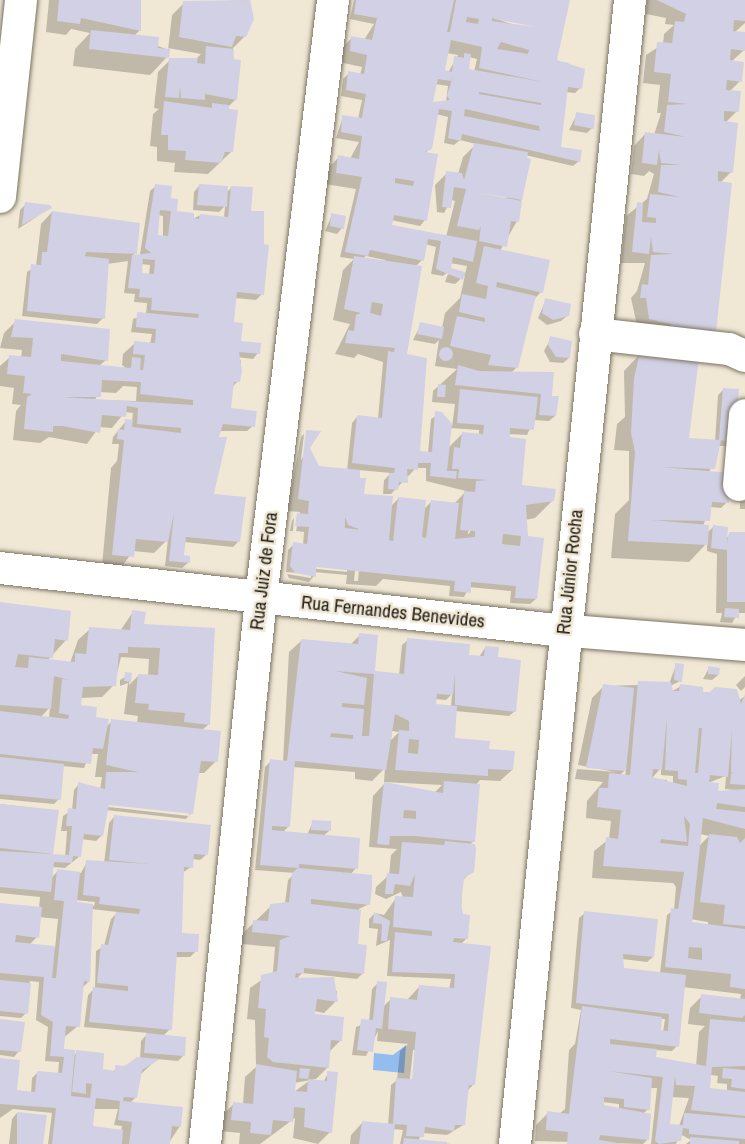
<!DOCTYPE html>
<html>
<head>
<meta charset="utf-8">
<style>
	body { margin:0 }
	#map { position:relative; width:745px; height:1144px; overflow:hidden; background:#f0e8d5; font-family:"Archivo Narrow",sans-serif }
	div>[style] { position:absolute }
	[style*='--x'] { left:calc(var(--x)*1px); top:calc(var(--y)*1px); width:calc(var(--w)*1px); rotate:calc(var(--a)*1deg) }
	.water>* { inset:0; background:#93bcef }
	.shadow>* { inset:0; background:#0003 }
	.building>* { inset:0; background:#d2d0e4 }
	.round { border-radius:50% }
	.roads { filter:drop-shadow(0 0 2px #7b7363) drop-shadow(0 0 2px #7b7363) }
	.minor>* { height:32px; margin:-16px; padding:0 16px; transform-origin:16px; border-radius:16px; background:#fff }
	span { translate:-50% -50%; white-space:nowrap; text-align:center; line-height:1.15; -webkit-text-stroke:5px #f0e8d5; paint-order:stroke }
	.street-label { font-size:19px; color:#201d17 }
</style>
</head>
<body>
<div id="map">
	<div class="water">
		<i style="clip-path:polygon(406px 1045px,404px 1073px,373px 1070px,374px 1053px,393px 1055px)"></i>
	</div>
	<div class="shadow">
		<i style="clip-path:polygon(49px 0,140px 0,140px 30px,134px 36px,168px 50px,172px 15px,184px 3px,248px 0,245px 36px,233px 48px,235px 100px,227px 108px,232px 151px,208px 174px,174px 172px,175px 163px,157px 161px,157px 147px,150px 146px,153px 114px,159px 109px,154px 108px,158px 72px,170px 60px,195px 60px,201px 54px,168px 48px,167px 57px,150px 75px,73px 66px,75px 49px,90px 33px,71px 29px,66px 35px,46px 32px)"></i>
		<i style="clip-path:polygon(evenodd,354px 0,568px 0,555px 61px,568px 63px,580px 88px,575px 93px,565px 92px,559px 149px,579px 161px,573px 166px,525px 155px,529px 160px,517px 221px,500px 251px,541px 292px,532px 301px,517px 367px,511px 373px,550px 397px,555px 416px,549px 421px,534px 420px,527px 435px,508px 434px,520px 485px,553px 500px,535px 518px,525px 520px,536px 599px,530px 604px,510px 603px,511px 591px,469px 587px,464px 597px,449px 596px,450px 586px,383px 579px,376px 586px,346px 584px,347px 575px,314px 572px,314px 576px,309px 582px,289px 578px,287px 574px,311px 578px,311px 574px,286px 572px,288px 550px,294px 544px,303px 545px,304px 532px,296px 531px,300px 512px,287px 511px,301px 437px,304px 434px,301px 460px,308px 448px,317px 466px,347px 471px,352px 423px,357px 417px,378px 419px,383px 362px,358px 354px,354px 358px,335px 354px,350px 324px,333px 320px,343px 270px,354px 259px,340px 257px,356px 189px,325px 184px,327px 169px,339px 157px,350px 159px,359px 142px,336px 138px,343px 117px,358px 119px,362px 100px,341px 96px,343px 79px,349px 73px,360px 75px,362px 67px,339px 62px,340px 49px,352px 38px,364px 40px,374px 24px,350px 19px,354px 0,484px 15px,539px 26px,536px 32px,484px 15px,354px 0,447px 53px,458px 55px,448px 73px,443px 72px,447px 53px,354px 0,469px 57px,477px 59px,474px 72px,467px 70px,469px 57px,354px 0,435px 84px,448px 86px,446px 102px,431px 104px,435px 84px,354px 0,436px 114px,448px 117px,444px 143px,454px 145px,460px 140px,476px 144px,463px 157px,458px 174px,447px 173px,435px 185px,437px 212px,444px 213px,451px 200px,455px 201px,446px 237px,389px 226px,391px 220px,420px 226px,425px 220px,425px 154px,430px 148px,436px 114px,354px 0,467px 190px,507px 195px,506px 200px,467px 190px,354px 0,425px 244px,436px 247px,431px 274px,443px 276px,449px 271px,445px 282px,455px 284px,465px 275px,460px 298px,445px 313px,442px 328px,421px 324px,413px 340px,435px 344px,439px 340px,435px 366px,457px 369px,433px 391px,432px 402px,455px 404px,452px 427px,441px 413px,431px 419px,428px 453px,418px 453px,405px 353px,415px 267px,422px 260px,425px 244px,354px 0,366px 256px,385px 260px,385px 263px,362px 259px,366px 256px,354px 0,450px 263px,467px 266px,465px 274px,453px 271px,448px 275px,450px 263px,354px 0,450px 428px,479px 430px,479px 436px,462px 434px,448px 448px,450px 428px,354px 0,416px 468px,426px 468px,426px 481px,466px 491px,454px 504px,431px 502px,423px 510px,398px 499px,391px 506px,362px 495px,358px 470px,391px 473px,384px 480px,383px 494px,391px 494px,416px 468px,354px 0,364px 510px,358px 581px,354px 581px,360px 519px,364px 510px,354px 0,470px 517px,476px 518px,469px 534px,468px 534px,470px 517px,354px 0,308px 565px,347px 568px,347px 572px,307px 568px,308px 565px)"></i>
		<i style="clip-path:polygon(647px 0,745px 0,745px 23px,734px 33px,745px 34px,744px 50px,731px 62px,740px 81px,729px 92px,737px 111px,725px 123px,731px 172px,720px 183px,691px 341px,638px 330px,631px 298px,637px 291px,645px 263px,621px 263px,626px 216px,647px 199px,654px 174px,649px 171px,644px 176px,631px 174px,634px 146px,645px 134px,654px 135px,661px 113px,657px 113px,660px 85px,643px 83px,646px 55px,663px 44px,664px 34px,674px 25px,665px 24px,666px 18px,646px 14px)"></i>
		<i style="clip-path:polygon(577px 114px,592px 128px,587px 133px,569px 130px)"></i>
		<i style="clip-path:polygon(evenodd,156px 186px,175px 213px,192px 219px,201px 215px,224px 218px,225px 206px,219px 212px,193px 210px,194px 192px,199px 186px,226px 193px,232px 187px,249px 212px,262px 294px,256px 300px,235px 298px,232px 324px,239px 342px,258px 353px,253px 359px,237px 357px,241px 361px,238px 381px,231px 388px,229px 410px,253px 426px,247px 431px,218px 431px,217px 439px,225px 439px,212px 493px,238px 542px,233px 547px,184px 542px,182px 557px,188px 563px,182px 568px,165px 566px,168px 539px,154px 553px,133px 551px,121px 568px,102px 566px,111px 468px,117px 461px,119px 444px,112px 444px,113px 437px,126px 421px,132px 421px,133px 413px,125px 412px,112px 428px,99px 427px,87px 444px,49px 437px,40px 443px,13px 440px,16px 411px,21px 405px,12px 404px,14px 388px,0 386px,0 366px,10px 357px,21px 358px,22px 350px,0 348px,4px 333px,16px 321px,106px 360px,99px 366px,127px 369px,122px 365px,123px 354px,135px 343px,150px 344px,152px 334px,131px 332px,133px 319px,146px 315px,147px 303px,134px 302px,135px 294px,124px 293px,128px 261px,107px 264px,103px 318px,97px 324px,22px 316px,27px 272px,36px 266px,41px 224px,52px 212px,135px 253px,132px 257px,145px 258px,140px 254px,150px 191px,156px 186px,158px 215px,163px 216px,163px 237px,156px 237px,158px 215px,156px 186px,141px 264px,150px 265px,149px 275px,140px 274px,141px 264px,156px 186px,123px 386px,137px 387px,136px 401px,95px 400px,99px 392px,116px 393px,123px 386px)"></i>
		<i style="clip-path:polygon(26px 204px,50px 208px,18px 229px,20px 210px)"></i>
		<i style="clip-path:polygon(332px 215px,342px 228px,337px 234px,325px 231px)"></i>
		<i style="clip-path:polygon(546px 300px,567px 316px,561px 321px,547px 325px,538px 318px)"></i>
		<i style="clip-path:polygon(551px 338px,569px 358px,563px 363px,550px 362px,544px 351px)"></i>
		<i style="clip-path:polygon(641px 353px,685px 439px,715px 442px,718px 395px,724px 389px,737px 391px,727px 446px,718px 446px,709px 473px,727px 502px,721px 508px,710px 507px,703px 526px,707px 533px,713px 527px,726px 537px,745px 534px,745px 613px,738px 613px,732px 623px,720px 622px,722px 613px,716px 613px,717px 554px,707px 551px,707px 543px,689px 562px,611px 558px,615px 514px,629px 500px,629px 451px,614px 450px,617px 424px,625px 417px,624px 371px)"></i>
		<i style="clip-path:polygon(745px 483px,745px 509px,740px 509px,740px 487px)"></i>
		<i style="clip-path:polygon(294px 518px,293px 531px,290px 531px,292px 521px)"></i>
		<i style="clip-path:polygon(evenodd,0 604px,66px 640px,47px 661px,70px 663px,78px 640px,90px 629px,120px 631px,133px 612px,142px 625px,213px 629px,208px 725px,202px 730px,216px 761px,204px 773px,198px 773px,191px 813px,186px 819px,106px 810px,102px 835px,96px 841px,81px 839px,80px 856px,65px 868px,52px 867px,51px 878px,58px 871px,81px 873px,87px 862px,104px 863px,109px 823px,114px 817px,206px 855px,200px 860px,192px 859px,191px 867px,182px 873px,180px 934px,196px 951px,190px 957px,175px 957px,170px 1029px,163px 1036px,183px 1056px,178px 1061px,157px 1059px,140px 1075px,135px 1098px,129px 1104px,180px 1126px,168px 1144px,48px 1144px,52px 1113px,13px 1109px,0 1118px,0 1060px,13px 1091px,31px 1093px,32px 1078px,38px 1072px,58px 1074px,59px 1062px,45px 1061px,48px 1027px,36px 1020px,39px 982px,30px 981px,26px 1013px,21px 1018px,0 1016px,0 905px,39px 908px,40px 897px,0 893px,0 804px,57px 811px,51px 853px,46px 858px,65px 858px,67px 831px,61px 831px,63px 816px,72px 810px,74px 790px,79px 784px,100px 790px,102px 777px,95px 777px,98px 754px,90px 754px,84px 768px,62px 766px,59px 799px,54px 804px,0 799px,0 604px,121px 657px,149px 659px,148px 676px,139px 675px,129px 685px,130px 674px,120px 680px,120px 686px,128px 683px,124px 714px,138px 716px,137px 723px,112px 721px,106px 727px,79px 710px,80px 698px,102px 697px,114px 685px,121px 657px,0 604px,50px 707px,49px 718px,41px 717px,50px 707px,0 604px,100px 803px,189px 812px,189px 816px,100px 806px,100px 803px,0 604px,75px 900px,95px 902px,94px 906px,73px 903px,75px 900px,0 604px,91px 909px,118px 912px,111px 919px,104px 946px,96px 951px,95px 988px,88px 995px,84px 1027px,148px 1033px,141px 1041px,140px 1059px,111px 1072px,101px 1071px,77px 1052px,72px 1057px,62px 1051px,63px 1038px,78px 1026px,83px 987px,89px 981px,91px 909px,0 604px,39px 917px,58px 919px,55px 948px,29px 945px,37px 937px,39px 917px,0 604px,93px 1109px,118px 1109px,114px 1125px,122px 1126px,121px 1131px,91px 1128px,93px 1109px)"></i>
		<i style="clip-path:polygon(evenodd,360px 635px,373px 673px,399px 675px,402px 645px,408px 640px,467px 656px,479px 657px,485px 648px,496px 659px,515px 711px,509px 716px,455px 711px,453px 739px,487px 751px,512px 770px,500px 781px,480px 780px,476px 785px,474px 841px,469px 845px,472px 871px,462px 881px,461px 915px,466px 939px,462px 943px,474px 1084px,466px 1092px,463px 1125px,447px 1135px,422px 1133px,418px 1141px,451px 1144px,400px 1144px,403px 1130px,392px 1129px,391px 1144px,350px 1144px,351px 1135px,362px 1123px,388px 1126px,391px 1085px,397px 1080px,400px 1051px,408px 1044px,377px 1041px,378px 1031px,366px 1056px,352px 1055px,356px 1027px,369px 1022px,372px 989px,378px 983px,383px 1007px,391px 999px,407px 1000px,419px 987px,449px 990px,451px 979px,387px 976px,390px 940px,376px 946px,378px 929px,369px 928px,369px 919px,375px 913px,384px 915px,396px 898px,403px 898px,401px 892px,386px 899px,375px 894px,376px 887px,389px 875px,391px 855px,397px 849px,369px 847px,373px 796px,385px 783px,434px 793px,442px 785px,384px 782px,385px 768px,372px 781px,355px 779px,355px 772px,293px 767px,288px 827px,282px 833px,307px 835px,313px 822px,329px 831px,323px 836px,356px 868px,350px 875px,369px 904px,359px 909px,356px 943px,363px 973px,357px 979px,302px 973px,296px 980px,337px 991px,336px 1001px,324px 1013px,314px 1011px,313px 1016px,341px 1040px,329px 1052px,328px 1067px,316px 1079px,294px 1083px,294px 1092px,309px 1081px,323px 1083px,328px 1073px,330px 1132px,318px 1144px,293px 1138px,295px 1118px,260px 1144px,239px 1144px,240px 1133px,220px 1131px,222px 1115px,234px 1104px,243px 1104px,245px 1077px,256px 1067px,255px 1020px,247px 1019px,250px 988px,273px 972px,275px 947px,241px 944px,242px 934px,271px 906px,285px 903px,288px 880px,295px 873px,255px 870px,265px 767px,271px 761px,283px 762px,289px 652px,301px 641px,350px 645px,360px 635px,452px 694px,451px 707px,434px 705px,435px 699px,446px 700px,452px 694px,360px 635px,392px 731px,399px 732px,391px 740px,392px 731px,360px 635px,413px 1050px,416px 1050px,413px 1088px,409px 1088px,413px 1050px)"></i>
		<i style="clip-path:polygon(evenodd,676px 665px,680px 681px,670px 686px,671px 692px,681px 686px,738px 701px,745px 696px,745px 1144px,686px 1144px,691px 1140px,680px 1134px,676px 1144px,651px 1144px,657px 1088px,650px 1088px,648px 1109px,643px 1114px,647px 1140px,643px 1144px,535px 1141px,536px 1125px,548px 1113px,559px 1114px,565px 1109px,569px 1050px,575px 1044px,581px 1010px,571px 1008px,579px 918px,585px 913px,653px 957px,647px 962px,622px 959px,622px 969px,660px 973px,667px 915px,674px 910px,676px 887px,673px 883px,592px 878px,594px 851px,609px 839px,611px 821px,586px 818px,587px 801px,603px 782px,575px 779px,577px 769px,616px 772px,578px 765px,592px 698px,604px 686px,669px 684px,676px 665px,661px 768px,661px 775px,673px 776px,673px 786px,667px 786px,667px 780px,651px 779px,661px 768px,676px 665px,626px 769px,625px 777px,619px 776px,626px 769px,676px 665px,726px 776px,725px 789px,735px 790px,716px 793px,705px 784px,726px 776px,676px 665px,700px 834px,709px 836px,698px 847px,700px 834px,676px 665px,690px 919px,708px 922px,708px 926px,690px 924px,690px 919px,676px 665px,683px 987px,741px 994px,740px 1000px,702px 996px,690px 1008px,688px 1024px,705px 1026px,699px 1032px,696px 1066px,654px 1059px,655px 1050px,672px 1051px,677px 1046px,683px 987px,676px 665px,660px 1019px,665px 1019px,663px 1032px,659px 1032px,660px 1019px,676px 665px,711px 1075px,718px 1076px,717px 1083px,727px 1084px,727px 1092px,706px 1090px,711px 1075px,676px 665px,671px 1097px,689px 1098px,679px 1126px,668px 1125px,671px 1097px,676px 665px,602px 1102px,619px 1104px,619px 1111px,599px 1108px,602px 1102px)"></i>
		<i style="clip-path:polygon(709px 668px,718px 675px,712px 680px,703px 679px)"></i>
		<i style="clip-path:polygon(745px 676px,745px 687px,741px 691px,736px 685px)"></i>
		<i style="clip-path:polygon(0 1021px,19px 1051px,14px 1057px,0 1055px)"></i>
		<i style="clip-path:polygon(17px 1113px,41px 1144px,9px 1144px,12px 1119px)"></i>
	</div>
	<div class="building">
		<i style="clip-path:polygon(59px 0,141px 0,141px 31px,81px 18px,80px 24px,57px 21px)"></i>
		<i style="clip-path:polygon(250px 0,254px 19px,246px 37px,236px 36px,232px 47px,179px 37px,183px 1px)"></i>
		<i style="clip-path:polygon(evenodd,356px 0,454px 0,447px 32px,450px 32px,456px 0,570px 0,557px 60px,585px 69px,582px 89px,568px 87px,561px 147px,582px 150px,580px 162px,462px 134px,461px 141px,448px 138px,452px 111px,439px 109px,432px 149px,425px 152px,438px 154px,427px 221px,394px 215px,392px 225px,477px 241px,473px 262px,453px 257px,451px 268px,465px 272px,463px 280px,436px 269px,441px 241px,428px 239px,424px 261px,370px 250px,368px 256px,345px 252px,362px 177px,336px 173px,338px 155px,359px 159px,362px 136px,341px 132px,342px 115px,362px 118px,366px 94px,346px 90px,348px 71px,364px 74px,367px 55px,350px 51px,351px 36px,372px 40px,377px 18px,354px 14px,356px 0,467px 17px,479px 19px,478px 24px,466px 22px,467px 17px,356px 0,492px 18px,495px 19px,536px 27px,492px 21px,492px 18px,356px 0,451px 40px,482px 47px,479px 68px,543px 82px,469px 69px,471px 54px,464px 53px,464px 58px,454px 56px,452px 72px,445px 70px,451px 40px,356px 0,501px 42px,529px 50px,528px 54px,497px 49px,501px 42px,356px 0,454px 72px,447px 96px,450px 100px,433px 102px,438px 79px,451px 81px,454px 72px,356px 0,479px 92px,541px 103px,541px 105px,479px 94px,479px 92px,356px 0,465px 109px,539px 126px,540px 131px,464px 116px,465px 109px,356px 0,395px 178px,414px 181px,413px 186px,395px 183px,395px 178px)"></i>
		<i style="clip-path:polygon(657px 0,745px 0,745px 21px,734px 20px,733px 31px,745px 32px,745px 51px,731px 49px,730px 60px,744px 62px,742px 82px,727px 80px,726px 90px,741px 91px,739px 112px,724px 111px,724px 121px,738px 123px,733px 173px,718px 171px,718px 181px,732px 183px,715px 342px,670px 339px,671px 324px,649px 319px,646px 298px,640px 298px,642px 284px,648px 285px,651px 255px,674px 254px,653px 252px,651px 237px,649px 254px,632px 252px,637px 202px,643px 203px,642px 222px,656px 223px,656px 218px,647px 217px,650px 194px,680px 197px,658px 192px,661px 165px,682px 165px,661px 163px,659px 150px,657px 165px,642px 163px,645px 132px,686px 137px,664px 132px,667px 105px,688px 104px,668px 102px,671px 74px,654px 72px,657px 42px,672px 43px,675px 21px,684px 22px,686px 14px)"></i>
		<i style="clip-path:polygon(91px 30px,159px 37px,158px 48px,170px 49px,169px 58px,89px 49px)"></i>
		<i style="clip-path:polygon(206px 46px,234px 49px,233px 59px,241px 60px,237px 100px,205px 94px,205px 100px,181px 98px,180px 87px,179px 98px,165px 97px,169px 58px,198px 58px,197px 63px,205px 64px)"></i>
		<i style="clip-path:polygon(164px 101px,212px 108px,212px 103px,229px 105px,229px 109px,238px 110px,233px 152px,225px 152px,221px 163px,185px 160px,186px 151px,168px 150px,168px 135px,161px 135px)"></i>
		<i style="clip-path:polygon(576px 112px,595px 115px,594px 129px,574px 125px)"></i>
		<i style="clip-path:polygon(474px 143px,528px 152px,527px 158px,531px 159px,522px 200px,475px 192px,522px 201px,519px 222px,511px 221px,507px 247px,479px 241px,481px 226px,479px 230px,457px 226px,466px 189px,454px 187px,451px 208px,442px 207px,446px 171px,462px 173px,464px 180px)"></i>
		<i style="clip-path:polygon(evenodd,155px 184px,172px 186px,171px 198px,178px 199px,177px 211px,194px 213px,194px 218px,199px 219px,200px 214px,228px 217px,231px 186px,253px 187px,251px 211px,264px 211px,264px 244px,269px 245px,264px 295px,237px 292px,234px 322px,243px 323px,241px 341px,261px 343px,260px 354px,239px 352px,242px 371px,240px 382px,234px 382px,231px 408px,257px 411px,255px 427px,223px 424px,219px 437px,227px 437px,214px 494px,246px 497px,240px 542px,186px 537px,184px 555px,190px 556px,190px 563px,169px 561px,174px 513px,168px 542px,136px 539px,134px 557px,112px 555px,124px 440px,117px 439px,118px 429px,124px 430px,125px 419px,133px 420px,132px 427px,181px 433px,181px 428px,137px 424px,138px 408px,127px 406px,126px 417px,102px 415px,100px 433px,62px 426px,53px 426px,53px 432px,24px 429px,27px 397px,32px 394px,23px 393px,25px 376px,7px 374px,9px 355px,31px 357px,33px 338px,11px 337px,15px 319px,110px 329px,108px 361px,61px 354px,61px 361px,131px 368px,132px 357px,141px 358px,140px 370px,143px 370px,145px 355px,133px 354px,134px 341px,155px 343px,156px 329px,136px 327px,137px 312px,198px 318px,199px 314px,151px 310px,152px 298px,139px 297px,140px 289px,128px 288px,132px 255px,151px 253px,145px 248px,155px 184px,160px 210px,171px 211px,168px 236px,158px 235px,160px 210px,155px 184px,143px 259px,155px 260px,154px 274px,142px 273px,143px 259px,155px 184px,102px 380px,141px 382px,140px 394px,193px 400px,193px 405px,62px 397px,101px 397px,102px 380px)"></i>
		<i style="clip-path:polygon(199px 184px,228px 186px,227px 207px,197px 205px)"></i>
		<i style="clip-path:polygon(25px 202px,50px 205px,52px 208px,22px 225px)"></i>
		<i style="clip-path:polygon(52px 211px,140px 223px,137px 254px,86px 252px,85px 256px,109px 259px,105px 319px,27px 311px,31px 264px,41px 265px,42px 252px,47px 252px)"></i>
		<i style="clip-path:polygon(331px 213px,346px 216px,344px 229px,330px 226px)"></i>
		<i style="clip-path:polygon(484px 246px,550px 260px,543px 293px,497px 282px,496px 287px,536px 296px,518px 368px,488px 365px,491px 355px,450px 346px,457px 316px,485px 322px,485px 318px,459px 312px,462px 294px,486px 299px,488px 286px,476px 283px)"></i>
		<i style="clip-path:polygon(evenodd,354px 256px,422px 266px,407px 354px,427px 358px,420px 451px,432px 452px,435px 411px,442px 412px,452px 424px,447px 471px,457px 471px,456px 479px,430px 476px,431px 463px,418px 463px,418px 470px,407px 469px,408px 483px,399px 482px,398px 490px,388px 489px,389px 473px,394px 473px,395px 468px,352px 463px,357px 415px,382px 418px,388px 351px,394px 352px,395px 348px,345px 343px,348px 330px,354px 331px,356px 315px,361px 313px,344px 309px,354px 256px,372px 302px,383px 304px,381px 316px,370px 313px,372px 302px)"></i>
		<i style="clip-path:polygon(545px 298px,571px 304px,569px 316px,553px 320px,542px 313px)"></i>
		<i style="clip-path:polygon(420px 322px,444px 327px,442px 339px,417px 334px)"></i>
		<i style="clip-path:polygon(550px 336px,572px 341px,570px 358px,556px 357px,548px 345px)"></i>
		<i class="round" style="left:439px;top:347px;width:14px;height:14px"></i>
		<i style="clip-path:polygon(640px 352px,699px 358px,689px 438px,721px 440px,715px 469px,661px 467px,731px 473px,729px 503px,712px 502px,710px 521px,652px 520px,709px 525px,708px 545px,628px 541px,635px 452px,631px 433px,634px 378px)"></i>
		<i style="clip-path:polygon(458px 365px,479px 371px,554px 372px,552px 396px,559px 396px,556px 416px,539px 415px,541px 394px,455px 385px)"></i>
		<i style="clip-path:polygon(438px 384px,446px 385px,445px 397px,437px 397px)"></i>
		<i style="clip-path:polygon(723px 388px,739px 389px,734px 442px,719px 440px)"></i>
		<i style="clip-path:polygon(evenodd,460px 389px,538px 397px,534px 430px,510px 428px,510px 437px,526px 439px,522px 485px,556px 489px,554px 501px,526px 505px,528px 536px,544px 538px,537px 599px,515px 598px,516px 586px,471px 582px,471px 593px,454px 591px,455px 581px,316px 567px,316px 577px,295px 573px,290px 566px,293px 542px,307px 544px,309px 527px,295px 526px,297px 513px,308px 514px,309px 501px,298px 499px,306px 430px,321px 431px,310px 448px,319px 466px,360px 470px,360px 478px,366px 478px,364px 494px,393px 496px,389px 540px,393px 541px,398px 497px,426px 500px,422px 537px,426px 538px,431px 500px,459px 503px,455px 539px,475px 537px,475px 531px,460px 530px,464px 491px,475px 492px,476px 481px,489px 480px,458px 478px,459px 469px,452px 469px,454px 447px,460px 448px,462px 432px,483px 434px,484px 425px,457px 423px,460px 389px,345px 517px,348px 525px,361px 530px,345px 528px,345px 517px,460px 389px,503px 534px,521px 536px,520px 546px,502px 544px,503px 534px)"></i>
		<i style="clip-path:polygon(713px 525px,728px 527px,727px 544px,729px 532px,745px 532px,745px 602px,727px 602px,727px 550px,711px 548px)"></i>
		<i style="clip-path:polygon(0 602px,71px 611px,68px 641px,55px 639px,53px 658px,18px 654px,15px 667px,28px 668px,29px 657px,75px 662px,75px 653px,86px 654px,89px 627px,130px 630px,132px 610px,146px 612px,144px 624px,215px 628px,210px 725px,184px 722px,185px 713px,148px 710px,149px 704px,135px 703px,138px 674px,158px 675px,160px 648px,128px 647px,128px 653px,119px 653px,116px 686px,83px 687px,81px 705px,97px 707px,96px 717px,109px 719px,103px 749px,93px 748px,91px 764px,0 754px,0 711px,68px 719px,69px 715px,59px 713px,62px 679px,69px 680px,54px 676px,51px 709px,0 705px)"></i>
		<i style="clip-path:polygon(725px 608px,739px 609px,739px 618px,724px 617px)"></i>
		<i style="clip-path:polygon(evenodd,359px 633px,378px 635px,375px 671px,404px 674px,407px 638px,470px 644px,469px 655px,484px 656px,485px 646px,499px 647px,498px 657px,521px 660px,516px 712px,455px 705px,455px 674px,453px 695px,437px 694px,436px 704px,457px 706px,455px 738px,490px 741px,489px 749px,515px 751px,513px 770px,488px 769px,488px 776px,395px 770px,399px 730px,409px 731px,409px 721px,395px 714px,386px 770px,295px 761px,290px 827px,272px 826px,272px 830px,360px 838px,358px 869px,299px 864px,299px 868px,372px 875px,372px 889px,370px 905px,311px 899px,311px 904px,361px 910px,358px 944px,367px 945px,364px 974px,304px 968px,304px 974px,296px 973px,295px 978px,334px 977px,338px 1002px,317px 999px,315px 1014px,344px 1017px,342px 1041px,331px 1040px,329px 1068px,273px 1062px,267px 1057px,269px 1038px,264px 1037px,266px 1009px,258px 1008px,261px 975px,277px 971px,280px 940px,290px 936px,252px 932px,253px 920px,268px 921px,270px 904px,289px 902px,292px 873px,298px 868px,260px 865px,270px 759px,287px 761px,301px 639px,358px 644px,359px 633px,335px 671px,374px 674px,369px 736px,362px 736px,364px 709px,342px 707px,342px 703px,364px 705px,367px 678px,335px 671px,359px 633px,331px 733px,353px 735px,353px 739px,330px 737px,331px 733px,359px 633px,409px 739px,419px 740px,418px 754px,408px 753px,409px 739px)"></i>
		<i style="clip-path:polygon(675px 663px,684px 664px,682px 682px,674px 680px)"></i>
		<i style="clip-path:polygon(708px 666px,720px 668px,719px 675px,708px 674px)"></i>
		<i style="clip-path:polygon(125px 672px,132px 673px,131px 682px,124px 681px)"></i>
		<i style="clip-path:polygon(evenodd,638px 681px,671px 682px,673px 691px,679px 691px,680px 684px,703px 687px,703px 692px,710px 692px,715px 687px,737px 689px,741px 704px,745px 694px,745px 785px,730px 784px,731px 773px,735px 774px,731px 772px,732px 730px,728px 777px,710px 775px,709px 782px,719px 783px,718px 791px,745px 789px,745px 807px,717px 803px,716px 809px,745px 812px,745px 829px,703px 818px,692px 922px,745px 929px,745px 989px,730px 987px,731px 974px,665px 967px,671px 908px,678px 909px,684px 872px,603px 866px,606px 837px,618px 839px,621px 810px,597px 807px,599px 788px,608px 788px,609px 773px,630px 775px,638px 681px,667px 717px,665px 770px,678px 771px,678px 779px,687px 780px,687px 786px,652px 777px,653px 769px,662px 770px,667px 717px,638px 681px,699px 728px,702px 728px,698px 773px,695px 773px,699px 728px,638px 681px,684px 816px,690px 824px,688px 846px,660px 843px,661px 839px,687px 842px,684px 816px,638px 681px,689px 947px,702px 948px,702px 960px,688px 958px,689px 947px)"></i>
		<i style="clip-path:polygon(603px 684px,634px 688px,626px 771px,586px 768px)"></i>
		<i style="clip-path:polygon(111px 719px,221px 731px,218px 762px,201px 761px,193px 814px,109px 805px,103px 836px,84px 834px,81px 857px,73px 856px,72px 863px,54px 862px,51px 892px,0 887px,0 851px,69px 855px,72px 826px,66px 826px,68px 808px,76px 809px,78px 782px,105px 789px,106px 772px,138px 772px,106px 765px)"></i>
		<i style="clip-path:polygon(0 757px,64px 764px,61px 800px,0 794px)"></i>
		<i style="clip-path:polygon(evenodd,444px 781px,480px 784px,475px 842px,415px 836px,390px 836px,389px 845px,377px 844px,384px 782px,443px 793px,444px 781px,404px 810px,416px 811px,416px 819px,403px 818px,404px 810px)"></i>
		<i style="clip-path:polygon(0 804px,59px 810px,53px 854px,0 848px)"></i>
		<i style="clip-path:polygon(114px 815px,211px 825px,208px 855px,194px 854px,193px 868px,184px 867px,182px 933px,199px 934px,198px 952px,177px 952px,172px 1030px,89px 1022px,93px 987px,128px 991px,128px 986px,97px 983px,101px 944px,108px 945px,116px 912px,139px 914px,140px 909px,99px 904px,100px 897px,83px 895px,86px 860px,150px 864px,109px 860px)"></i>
		<i style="clip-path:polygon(312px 820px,331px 821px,331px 831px,311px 830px)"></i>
		<i style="clip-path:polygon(709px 834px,737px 837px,740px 843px,745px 838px,745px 926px,723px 924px,725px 905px,700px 902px)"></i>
		<i style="clip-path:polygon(445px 841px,475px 844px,476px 850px,474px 872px,464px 878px,461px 903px,463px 914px,470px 915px,468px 939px,454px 938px,453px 942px,491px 946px,475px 1085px,469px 1085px,465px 1125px,455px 1125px,454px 1131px,425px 1127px,424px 1137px,406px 1136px,407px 1125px,393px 1124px,396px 1078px,412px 1079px,416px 1032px,388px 1029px,390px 997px,417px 1000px,419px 985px,454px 988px,455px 974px,392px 972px,395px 932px,432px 936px,432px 931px,393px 927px,395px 896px,413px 897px,415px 874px,410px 886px,395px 884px,393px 894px,385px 894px,387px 873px,399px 874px,402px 842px,444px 845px)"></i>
		<i style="clip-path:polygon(57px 869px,80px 872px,77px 902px,93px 904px,90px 982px,84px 981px,80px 1027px,66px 1026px,64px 1049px,75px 1050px,71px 1096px,90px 1098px,92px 1084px,86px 1083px,86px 1094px,72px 1092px,76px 1050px,104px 1053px,103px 1069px,115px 1071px,115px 1065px,125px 1066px,137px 1057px,160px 1059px,142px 1070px,137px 1098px,124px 1097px,123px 1101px,183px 1107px,181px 1127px,172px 1126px,170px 1144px,129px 1144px,132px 1122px,118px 1120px,120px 1101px,96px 1098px,93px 1126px,123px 1130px,122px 1144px,52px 1144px,56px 1108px,0 1104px,0 1058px,20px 1060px,17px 1090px,35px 1092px,37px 1071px,62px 1073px,64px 1057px,50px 1056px,53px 1022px,41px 1015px,44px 977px,0 973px,0 903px,42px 907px,39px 938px,16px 935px,15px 942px,55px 946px,52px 978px,56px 978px,64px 901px,54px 900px)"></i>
		<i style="clip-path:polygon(584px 911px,658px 919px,654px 957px,623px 954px,624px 968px,686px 975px,679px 1047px,610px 1039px,610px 1044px,657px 1049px,656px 1057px,706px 1066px,710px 1019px,745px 1022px,745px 1066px,712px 1067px,710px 1088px,745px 1092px,745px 1116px,691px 1110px,695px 1086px,676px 1085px,675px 1076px,670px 1124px,683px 1125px,684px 1113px,745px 1118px,745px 1139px,689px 1134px,689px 1129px,683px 1128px,681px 1141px,659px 1144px,655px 1141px,663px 1077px,608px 1071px,652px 1078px,650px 1110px,624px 1107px,624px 1099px,604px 1097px,604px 1105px,651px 1114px,649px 1140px,600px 1135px,599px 1140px,625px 1144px,567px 1144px,568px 1132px,546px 1130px,547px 1111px,569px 1114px,582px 1006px,662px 1017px,661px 1030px,668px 1031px,669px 1014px,576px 1003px)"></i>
		<i style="clip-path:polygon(374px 912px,390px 921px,387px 941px,381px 941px,382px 924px,373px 923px)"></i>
		<i style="clip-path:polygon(0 980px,31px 983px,28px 1014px,0 1011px)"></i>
		<i style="clip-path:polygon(377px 981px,387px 982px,382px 1029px,376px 1028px,373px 1052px,357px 1050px,361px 1019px,373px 1020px)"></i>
		<i style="clip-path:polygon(701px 994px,745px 999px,745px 1015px,742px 1018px,699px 1013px)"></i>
		<i style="clip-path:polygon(0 1019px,25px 1022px,21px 1052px,0 1050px)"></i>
		<i style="clip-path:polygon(146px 1033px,186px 1037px,185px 1056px,144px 1053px)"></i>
		<i style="clip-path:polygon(256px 1064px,297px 1071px,295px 1091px,307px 1092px,308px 1079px,327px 1081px,327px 1071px,338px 1072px,332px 1133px,304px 1127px,305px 1108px,294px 1107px,293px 1122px,273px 1120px,271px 1135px,250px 1133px,251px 1122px,231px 1120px,233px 1102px,253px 1104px)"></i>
		<i style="clip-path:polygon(300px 1068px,310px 1069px,308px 1079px,299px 1078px)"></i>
		<i style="clip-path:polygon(723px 1068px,745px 1070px,745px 1089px,731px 1087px,732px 1079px,722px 1078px)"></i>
		<i style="clip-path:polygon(17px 1112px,47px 1115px,43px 1144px,17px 1144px)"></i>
		<i style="clip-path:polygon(362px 1121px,395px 1124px,393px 1144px,359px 1144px)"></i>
		<i style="clip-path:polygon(690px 1137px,739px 1141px,739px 1144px,690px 1144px)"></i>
		<i style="clip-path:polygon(404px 1138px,447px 1142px,447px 1144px,403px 1144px)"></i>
	</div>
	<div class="roads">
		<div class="minor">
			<i style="--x:0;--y:197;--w:198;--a:-83.9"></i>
			<i style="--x:595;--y:334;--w:135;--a:6.4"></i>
			<i style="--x:729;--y:349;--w:17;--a:24"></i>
			<i style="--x:739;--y:485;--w:70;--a:-85.1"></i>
			<i style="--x:0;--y:568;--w:549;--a:6.37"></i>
			<i style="--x:546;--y:629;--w:200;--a:4.6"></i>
			<i style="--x:205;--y:1144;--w:549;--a:-84.14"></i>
			<i style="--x:261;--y:598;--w:602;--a:-83.13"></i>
			<i style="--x:515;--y:1144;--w:1150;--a:-84.26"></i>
		</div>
	</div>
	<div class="street-label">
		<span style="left:264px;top:571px;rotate:-83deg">Rua Juiz de Fora</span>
		<span style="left:570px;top:572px;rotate:-84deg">Rua Júnior Rocha</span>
		<span style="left:393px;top:612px;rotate:6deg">Rua Fernandes Benevides</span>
	</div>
</div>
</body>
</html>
